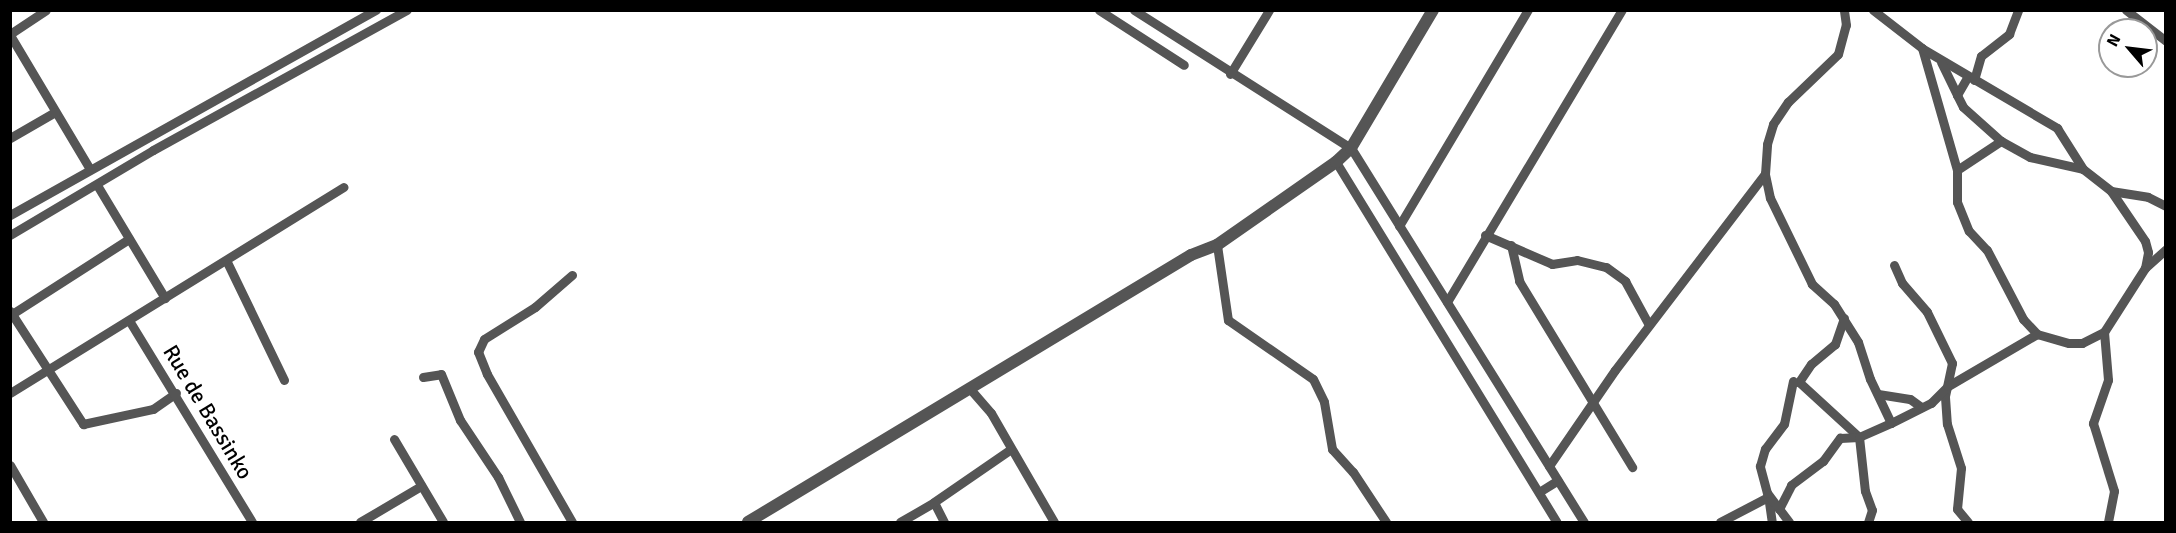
<!DOCTYPE html>
<html>
<head>
<meta charset="utf-8">
<style>
	body { margin:0 }
	#map { position:relative; width:2176px; height:533px; overflow:hidden; background:#fff; font-family:Signika,sans-serif }
	div>[style] { position:absolute }
	[style*='--x'] { left:calc(var(--x)*1px); top:calc(var(--y)*1px); width:calc(var(--w)*1px); rotate:calc(var(--a)*1deg) }
	.minor>* { height:9px; margin:-4.5px; padding:0 4.5px; transform-origin:4.5px; border-radius:4.5px; background:#555 }
	.tertiary>* { height:12px; margin:-6px; padding:0 6px; transform-origin:6px; border-radius:6px; background:#555 }
	span { translate:-50% -50%; white-space:nowrap; text-align:center; line-height:1.15; -webkit-text-stroke:6px #fff; paint-order:stroke }
	.street-label { font-size:22px; color:#000 }
	.frame { position:absolute; inset:0; border:12px solid #000; pointer-events:none }
	.north { position:absolute; left:2098px; top:18px; width:60px; height:60px; box-sizing:border-box; background:#fff; border:2px solid #999; border-radius:50%; rotate:298deg; font-size:16px; font-weight:700; line-height:24px; text-align:center; color:#000 }
	.north::after { content:''; display:block; margin:auto; width:21px; height:27px; background:#000; clip-path:polygon(50% 0,100% 100%,50% 72%,0 100%) }
</style>
</head>
<body>
<div id="map">
	<div class="minor">
		<i style="--x:1099;--y:10;--w:101;--a:32.9"></i>
		<i style="--x:1134;--y:10;--w:257;--a:32.5"></i>
		<i style="--x:1351;--y:148;--w:441;--a:58.1"></i>
		<i style="--x:1873;--y:10;--w:62;--a:37.8"></i>
		<i style="--x:1922;--y:48;--w:127;--a:74"></i>
		<i style="--x:1957;--y:170;--w:53;--a:-33.4"></i>
		<i style="--x:2126;--y:10;--w:51;--a:37.8"></i>
		<i style="--x:10;--y:34;--w:43;--a:-33.7"></i>
		<i style="--x:10;--y:35;--w:156;--a:59.2"></i>
		<i style="--x:1923;--y:49;--w:156;--a:30.5"></i>
		<i style="--x:2057;--y:128;--w:49;--a:57.6"></i>
		<i style="--x:1941;--y:62;--w:37;--a:64"></i>
		<i style="--x:1230;--y:74;--w:75;--a:-58.6"></i>
		<i style="--x:1968;--y:76;--w:22;--a:120"></i>
		<i style="--x:1957;--y:95;--w:13;--a:63"></i>
		<i style="--x:1963;--y:107;--w:51;--a:41.8"></i>
		<i style="--x:2001;--y:141;--w:33;--a:29"></i>
		<i style="--x:2030;--y:157;--w:54;--a:12.8"></i>
		<i style="--x:2083;--y:169;--w:36;--a:38"></i>
		<i style="--x:2111;--y:191;--w:37;--a:9"></i>
		<i style="--x:2148;--y:197;--w:20;--a:27"></i>
		<i style="--x:1974;--y:80;--w:25;--a:-74"></i>
		<i style="--x:1981;--y:56;--w:36;--a:-38"></i>
		<i style="--x:2009;--y:34;--w:26;--a:-69"></i>
		<i style="--x:10;--y:138;--w:52;--a:-30"></i>
		<i style="--x:1336;--y:162;--w:422;--a:58.5"></i>
		<i style="--x:1957;--y:170;--w:32;--a:90"></i>
		<i style="--x:1957;--y:202;--w:31;--a:68"></i>
		<i style="--x:1969;--y:231;--w:26;--a:47"></i>
		<i style="--x:1987;--y:250;--w:78;--a:62.4"></i>
		<i style="--x:2023;--y:319;--w:21;--a:47"></i>
		<i style="--x:2037;--y:334;--w:33;--a:16"></i>
		<i style="--x:2069;--y:343;--w:13;--a:0"></i>
		<i style="--x:2082;--y:343;--w:25;--a:-27"></i>
		<i style="--x:2104;--y:332;--w:76;--a:-57.4"></i>
		<i style="--x:2145;--y:268;--w:16;--a:-79"></i>
		<i style="--x:2148;--y:252;--w:11;--a:-105"></i>
		<i style="--x:2145;--y:241;--w:60;--a:-124.2"></i>
		<i style="--x:97;--y:185;--w:132;--a:59"></i>
		<i style="--x:10;--y:215;--w:420;--a:-29.3"></i>
		<i style="--x:1399;--y:226;--w:252;--a:-59.2"></i>
		<i style="--x:10;--y:235;--w:166;--a:-30.7"></i>
		<i style="--x:153;--y:150;--w:290;--a:-28.9"></i>
		<i style="--x:1485;--y:235;--w:73;--a:23.4"></i>
		<i style="--x:1552;--y:264;--w:25;--a:-9"></i>
		<i style="--x:1577;--y:260;--w:30;--a:14"></i>
		<i style="--x:1606;--y:267;--w:24;--a:36"></i>
		<i style="--x:1625;--y:281;--w:50;--a:61.4"></i>
		<i style="--x:1217;--y:245;--w:76;--a:81.7"></i>
		<i style="--x:1228;--y:320;--w:103;--a:34.8"></i>
		<i style="--x:1313;--y:379;--w:25;--a:64"></i>
		<i style="--x:1324;--y:402;--w:48;--a:80.3"></i>
		<i style="--x:1332;--y:449;--w:31;--a:48"></i>
		<i style="--x:1353;--y:472;--w:60;--a:56.6"></i>
		<i style="--x:1511;--y:245;--w:37;--a:77"></i>
		<i style="--x:1519;--y:281;--w:218;--a:58.7"></i>
		<i style="--x:227;--y:262;--w:131;--a:64.2"></i>
		<i style="--x:1894;--y:265;--w:20;--a:66"></i>
		<i style="--x:1902;--y:283;--w:38;--a:49"></i>
		<i style="--x:1927;--y:312;--w:57;--a:63.9"></i>
		<i style="--x:1952;--y:363;--w:35;--a:102"></i>
		<i style="--x:1945;--y:397;--w:27;--a:86"></i>
		<i style="--x:1947;--y:424;--w:46;--a:72.3"></i>
		<i style="--x:1961;--y:468;--w:41;--a:95.6"></i>
		<i style="--x:1957;--y:509;--w:17;--a:50"></i>
		<i style="--x:2145;--y:268;--w:28;--a:-42"></i>
		<i style="--x:1447;--y:302;--w:340;--a:-59.1"></i>
		<i style="--x:10;--y:311;--w:135;--a:57.1"></i>
		<i style="--x:83;--y:424;--w:72;--a:-12.1"></i>
		<i style="--x:153;--y:409;--w:28;--a:-35"></i>
		<i style="--x:12;--y:314;--w:139;--a:-32.7"></i>
		<i style="--x:1844;--y:318;--w:28;--a:109"></i>
		<i style="--x:1835;--y:344;--w:31;--a:140"></i>
		<i style="--x:1811;--y:364;--w:22;--a:124"></i>
		<i style="--x:1799;--y:382;--w:81;--a:42.5"></i>
		<i style="--x:1859;--y:437;--w:54;--a:83.7"></i>
		<i style="--x:1865;--y:491;--w:20;--a:70"></i>
		<i style="--x:1872;--y:510;--w:13;--a:108"></i>
		<i style="--x:130;--y:322;--w:234;--a:58.6"></i>
		<i style="--x:2104;--y:332;--w:48;--a:85.2"></i>
		<i style="--x:2108;--y:380;--w:46;--a:109.2"></i>
		<i style="--x:2093;--y:423;--w:71;--a:72.8"></i>
		<i style="--x:2114;--y:491;--w:32;--a:101"></i>
		<i style="--x:423;--y:377;--w:18;--a:-9"></i>
		<i style="--x:441;--y:374;--w:50;--a:67.6"></i>
		<i style="--x:460;--y:420;--w:69;--a:56.3"></i>
		<i style="--x:498;--y:477;--w:50;--a:63.9"></i>
		<i style="--x:971;--y:390;--w:30;--a:49"></i>
		<i style="--x:991;--y:413;--w:126;--a:60"></i>
		<i style="--x:10;--y:393;--w:392;--a:-31.7"></i>
		<i style="--x:1878;--y:394;--w:32;--a:9"></i>
		<i style="--x:1910;--y:399;--w:14;--a:36"></i>
		<i style="--x:1891;--y:423;--w:45;--a:-26.6"></i>
		<i style="--x:1931;--y:403;--w:24;--a:-45"></i>
		<i style="--x:1948;--y:386;--w:103;--a:-30.3"></i>
		<i style="--x:394;--y:439;--w:96;--a:59.4"></i>
		<i style="--x:10;--y:465;--w:66;--a:59.9"></i>
		<i style="--x:1549;--y:466;--w:116;--a:-55.5"></i>
		<i style="--x:1615;--y:370;--w:247;--a:-52.6"></i>
		<i style="--x:1539;--y:492;--w:22;--a:-32"></i>
		<i style="--x:1768;--y:495;--w:27;--a:82"></i>
		<i style="--x:1779;--y:509;--w:27;--a:-63"></i>
		<i style="--x:1791;--y:485;--w:40;--a:-37"></i>
		<i style="--x:1823;--y:461;--w:29;--a:-54"></i>
		<i style="--x:1840;--y:438;--w:19;--a:-3"></i>
		<i style="--x:1859;--y:437;--w:35;--a:-24"></i>
		<i style="--x:1891;--y:423;--w:49;--a:-115.5"></i>
		<i style="--x:1870;--y:379;--w:39;--a:-108"></i>
		<i style="--x:1858;--y:342;--w:45;--a:-122.3"></i>
		<i style="--x:1834;--y:304;--w:30;--a:-138"></i>
		<i style="--x:1812;--y:284;--w:96;--a:-116"></i>
		<i style="--x:1770;--y:198;--w:25;--a:-102"></i>
		<i style="--x:1765;--y:174;--w:30;--a:-86"></i>
		<i style="--x:1767;--y:144;--w:21;--a:-73"></i>
		<i style="--x:1773;--y:124;--w:27;--a:-56"></i>
		<i style="--x:1788;--y:102;--w:69;--a:-43.8"></i>
		<i style="--x:1838;--y:54;--w:30;--a:-75"></i>
		<i style="--x:1846;--y:25;--w:15;--a:-98"></i>
		<i style="--x:360;--y:522;--w:71;--a:-30.5"></i>
		<i style="--x:572;--y:522;--w:171;--a:-119.9"></i>
		<i style="--x:487;--y:374;--w:24;--a:-112"></i>
		<i style="--x:478;--y:352;--w:14;--a:-65"></i>
		<i style="--x:484;--y:339;--w:60;--a:-32.1"></i>
		<i style="--x:535;--y:307;--w:49;--a:-40.9"></i>
		<i style="--x:900;--y:522;--w:39;--a:-30"></i>
		<i style="--x:944;--y:522;--w:22;--a:-117"></i>
		<i style="--x:934;--y:502;--w:93;--a:-34.5"></i>
		<i style="--x:1720;--y:522;--w:54;--a:-27.5"></i>
		<i style="--x:1789;--y:522;--w:36;--a:-127"></i>
		<i style="--x:1767;--y:493;--w:28;--a:-105"></i>
		<i style="--x:1760;--y:466;--w:18;--a:-74"></i>
		<i style="--x:1765;--y:449;--w:31;--a:-53"></i>
		<i style="--x:1784;--y:424;--w:44;--a:-78.2"></i>
	</div>
	<div class="tertiary">
		<i style="--x:748;--y:522;--w:517;--a:-31.08"></i>
		<i style="--x:1191;--y:255;--w:28;--a:-21"></i>
		<i style="--x:1217;--y:245;--w:145;--a:-34.9"></i>
		<i style="--x:1336;--y:162;--w:21;--a:-43"></i>
		<i style="--x:1351;--y:148;--w:161;--a:-59.3"></i>
	</div>
	<div class="street-label">
		<span style="left:208px;top:412px;rotate:59deg">Rue de Bassinko</span>
	</div>
	<div class="frame"></div>
	<div class="north">N</div>
</div>
</body>
</html>
